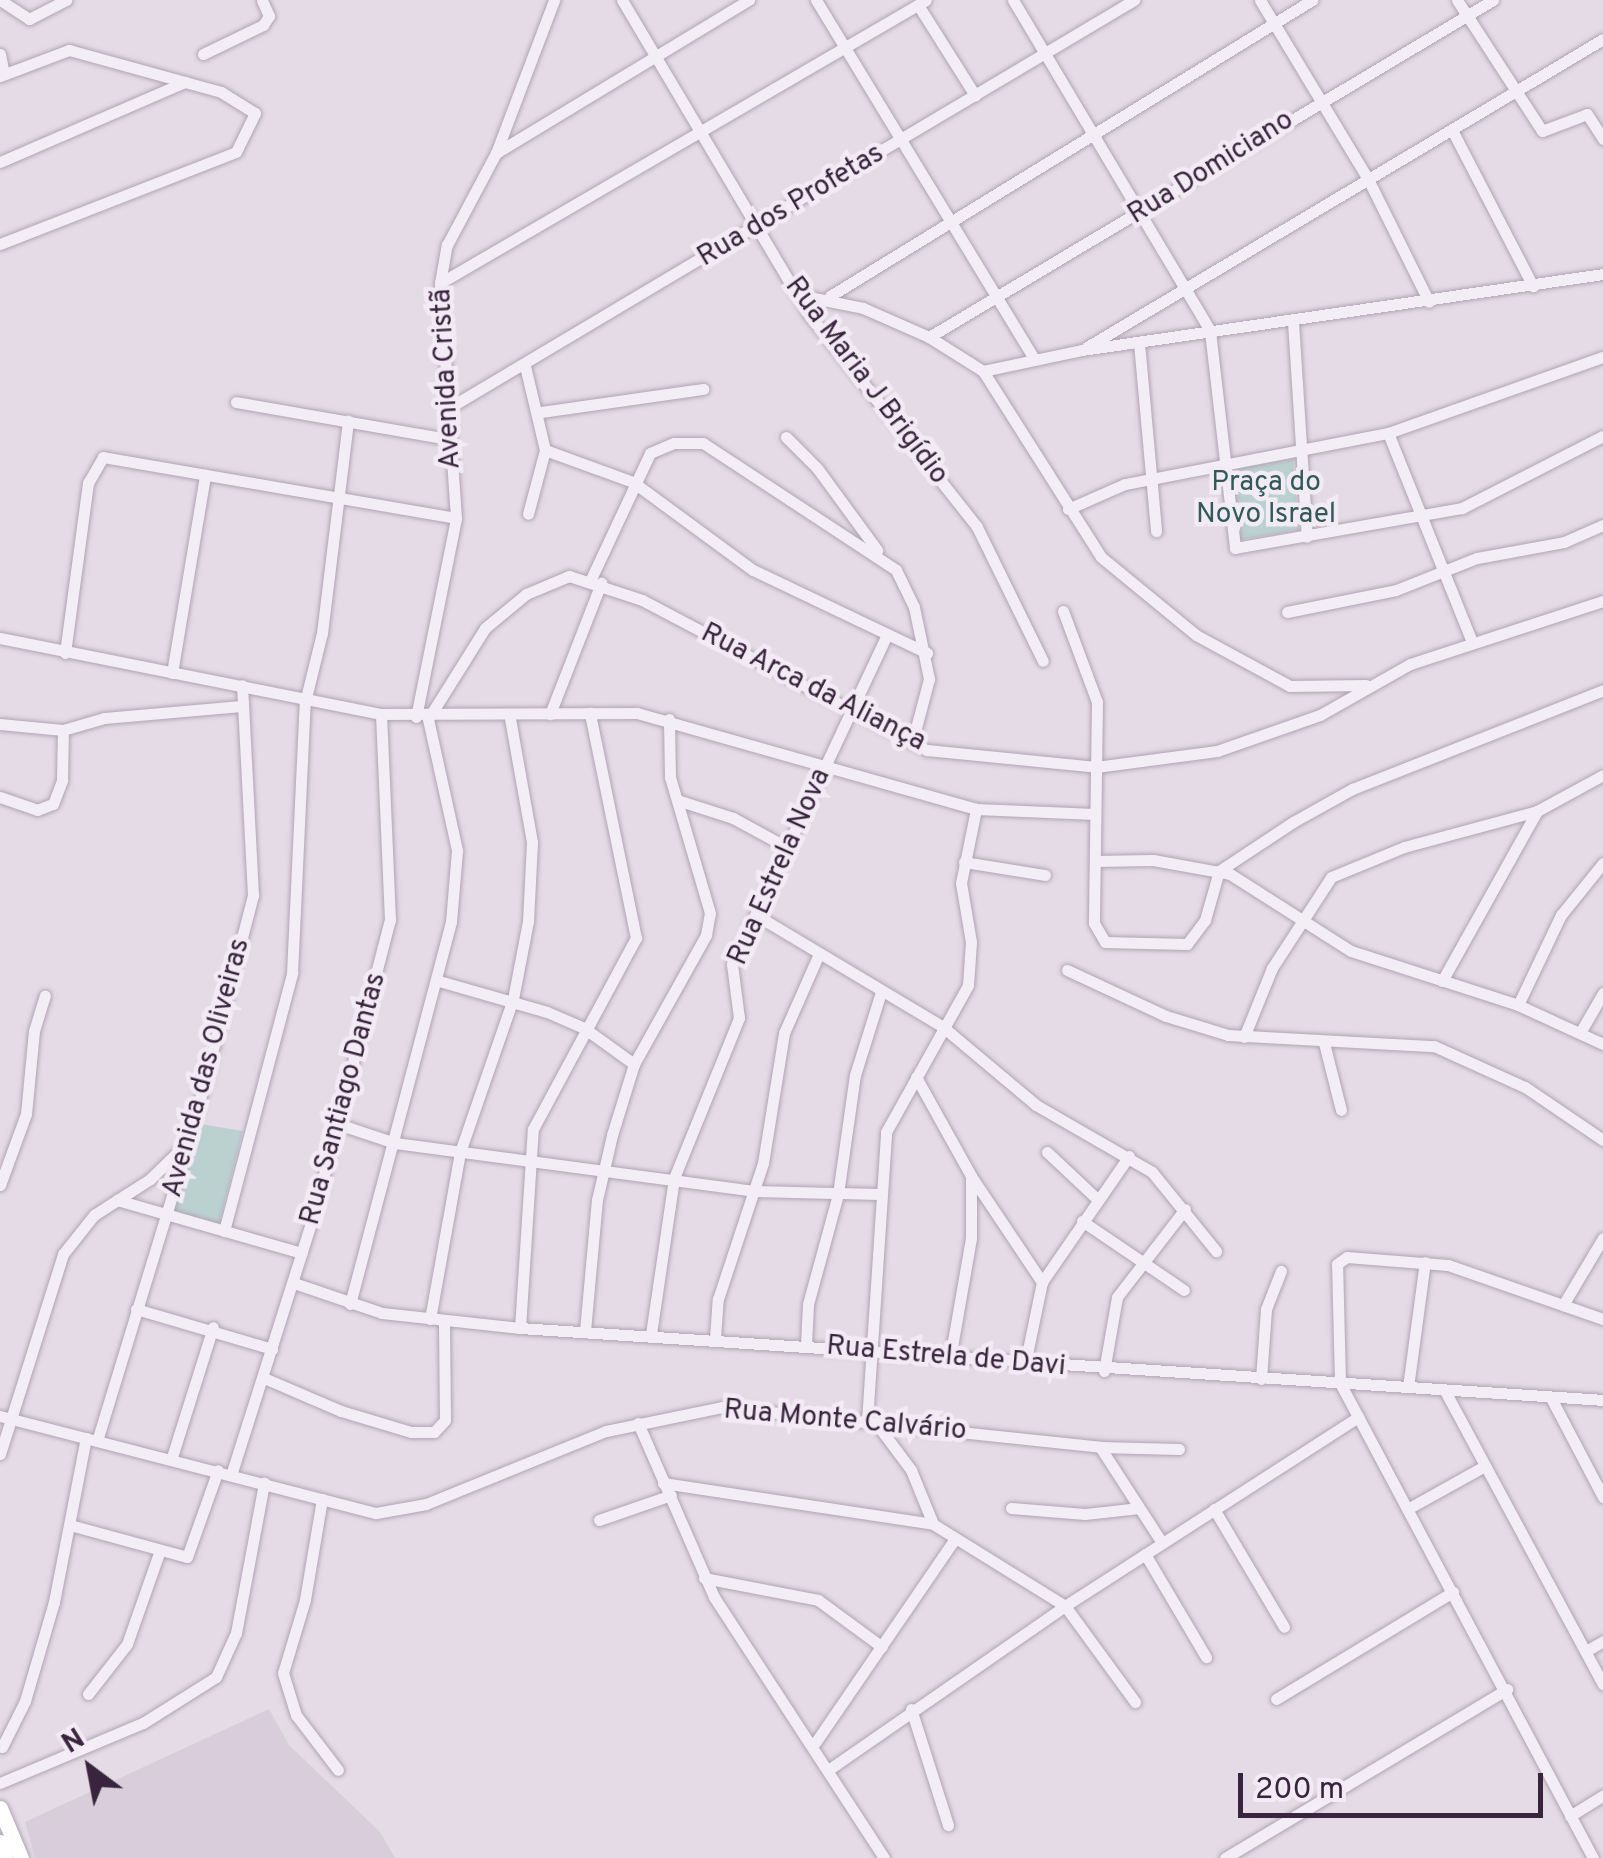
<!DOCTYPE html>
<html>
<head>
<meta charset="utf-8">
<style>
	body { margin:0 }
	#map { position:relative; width:1603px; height:1858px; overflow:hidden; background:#e4dbe6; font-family:Overpass,sans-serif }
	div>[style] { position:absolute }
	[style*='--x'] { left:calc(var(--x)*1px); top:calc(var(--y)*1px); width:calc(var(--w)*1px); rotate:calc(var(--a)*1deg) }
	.built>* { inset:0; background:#d9cddb }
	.green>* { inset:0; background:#bbd1d0 }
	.roads { filter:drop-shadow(0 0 2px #b1a4b3) drop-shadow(0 0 2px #b1a4b3) }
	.minor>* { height:11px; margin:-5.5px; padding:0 5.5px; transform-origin:5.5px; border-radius:5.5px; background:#f3eef5 }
	.highway>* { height:15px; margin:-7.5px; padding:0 7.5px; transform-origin:7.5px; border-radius:7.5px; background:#fff }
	span { translate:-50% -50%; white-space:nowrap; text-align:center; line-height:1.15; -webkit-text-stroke:9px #f2eaf4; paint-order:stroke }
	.street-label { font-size:28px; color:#39243d }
	.park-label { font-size:28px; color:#315959 }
	.north { position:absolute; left:40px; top:1718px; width:100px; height:100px; -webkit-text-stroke:8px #f2eaf4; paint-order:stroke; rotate:328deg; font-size:28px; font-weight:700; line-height:40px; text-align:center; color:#39243d }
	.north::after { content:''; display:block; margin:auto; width:35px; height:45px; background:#39243d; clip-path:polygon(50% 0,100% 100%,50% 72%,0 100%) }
	.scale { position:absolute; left:1238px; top:1773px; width:305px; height:45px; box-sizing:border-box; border:5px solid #39243d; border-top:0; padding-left:12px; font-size:30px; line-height:35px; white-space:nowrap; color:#39243d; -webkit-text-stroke:8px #f2eaf4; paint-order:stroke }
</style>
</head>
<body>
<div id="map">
	<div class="built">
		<i style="clip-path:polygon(269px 1709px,289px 1745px,380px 1832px,395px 1858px,35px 1858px,25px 1822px)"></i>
	</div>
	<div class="green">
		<i style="clip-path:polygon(1293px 459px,1299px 530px,1240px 540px,1232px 469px)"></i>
		<i style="clip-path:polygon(200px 1124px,243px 1131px,219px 1224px,173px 1213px)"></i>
	</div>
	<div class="roads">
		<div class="minor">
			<i style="--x:0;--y:0;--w:35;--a:33"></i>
			<i style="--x:29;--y:19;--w:42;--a:-27.2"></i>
			<i style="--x:622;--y:0;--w:368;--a:59.3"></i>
			<i style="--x:810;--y:316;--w:269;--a:51.6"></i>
			<i style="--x:977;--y:527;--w:149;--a:63.8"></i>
			<i style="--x:816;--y:0;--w:420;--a:58.7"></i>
			<i style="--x:1013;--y:0;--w:385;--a:59.2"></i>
			<i style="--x:1210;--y:331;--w:218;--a:83.4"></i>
			<i style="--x:1235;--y:548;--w:230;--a:-10"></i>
			<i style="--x:1462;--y:508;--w:158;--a:-27.1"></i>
			<i style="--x:1260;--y:0;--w:209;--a:58.9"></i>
			<i style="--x:1368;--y:179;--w:137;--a:63.6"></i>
			<i style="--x:1457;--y:0;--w:156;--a:57"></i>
			<i style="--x:1542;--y:131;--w:48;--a:-20.7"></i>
			<i style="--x:1587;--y:114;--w:30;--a:57"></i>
			<i style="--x:918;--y:5;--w:107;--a:57.7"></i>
			<i style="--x:0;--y:54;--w:20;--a:79"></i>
			<i style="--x:203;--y:54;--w:67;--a:-25.8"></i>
			<i style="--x:263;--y:25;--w:11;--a:-56"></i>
			<i style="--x:269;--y:16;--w:17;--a:-114"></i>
			<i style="--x:0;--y:76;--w:74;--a:-20.6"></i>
			<i style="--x:69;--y:50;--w:158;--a:15.4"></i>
			<i style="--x:221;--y:92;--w:40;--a:32"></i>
			<i style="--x:255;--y:113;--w:43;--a:116"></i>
			<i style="--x:236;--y:152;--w:253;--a:158.7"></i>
			<i style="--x:1452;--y:130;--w:176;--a:62.6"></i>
			<i style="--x:496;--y:153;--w:296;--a:-31.2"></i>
			<i style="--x:0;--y:162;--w:202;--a:-23.4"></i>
			<i style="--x:440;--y:283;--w:562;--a:-30.21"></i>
			<i style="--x:799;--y:295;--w:65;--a:11.5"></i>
			<i style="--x:863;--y:308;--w:72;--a:23.7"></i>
			<i style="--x:929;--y:337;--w:64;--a:32.2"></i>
			<i style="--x:983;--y:371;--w:220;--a:57.6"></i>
			<i style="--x:1101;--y:557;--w:123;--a:39.4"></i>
			<i style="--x:1196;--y:635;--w:107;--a:28.5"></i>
			<i style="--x:1290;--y:686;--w:76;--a:-0.8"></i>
			<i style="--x:830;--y:296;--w:566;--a:-31.55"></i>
			<i style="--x:1293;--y:322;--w:215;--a:86.3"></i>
			<i style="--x:929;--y:337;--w:657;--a:-30.86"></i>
			<i style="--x:1139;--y:343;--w:189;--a:84.8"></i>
			<i style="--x:1087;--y:347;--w:601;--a:-30.83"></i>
			<i style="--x:525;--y:366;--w:86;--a:76.6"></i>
			<i style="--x:545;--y:450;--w:66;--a:104.9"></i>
			<i style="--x:983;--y:371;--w:101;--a:-12"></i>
			<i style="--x:1082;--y:350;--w:527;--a:-8.3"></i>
			<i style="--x:236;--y:402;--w:216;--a:9.9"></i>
			<i style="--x:447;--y:409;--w:800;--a:-30.77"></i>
			<i style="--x:541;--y:412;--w:164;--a:-8.1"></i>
			<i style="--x:1388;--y:433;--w:225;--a:68.1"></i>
			<i style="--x:786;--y:437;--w:44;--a:45"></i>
			<i style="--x:817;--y:468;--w:102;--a:53.8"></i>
			<i style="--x:545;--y:450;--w:94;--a:20"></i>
			<i style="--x:633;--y:482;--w:149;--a:36.3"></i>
			<i style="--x:753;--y:570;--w:193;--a:25.5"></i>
			<i style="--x:1068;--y:509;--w:62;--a:-23.7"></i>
			<i style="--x:1125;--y:484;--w:268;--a:-11"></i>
			<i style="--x:1388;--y:433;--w:228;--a:-19.5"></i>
			<i style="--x:591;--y:579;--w:139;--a:-64.9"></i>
			<i style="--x:650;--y:453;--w:26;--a:-23"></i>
			<i style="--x:674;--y:443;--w:29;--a:0"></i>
			<i style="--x:703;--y:443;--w:231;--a:33.3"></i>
			<i style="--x:896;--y:570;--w:41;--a:64.1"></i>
			<i style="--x:914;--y:607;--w:74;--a:78.2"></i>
			<i style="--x:929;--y:679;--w:66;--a:104.9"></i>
			<i style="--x:1063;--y:611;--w:97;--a:69.5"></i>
			<i style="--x:1097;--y:702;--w:221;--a:90.8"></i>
			<i style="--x:1094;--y:923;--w:22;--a:60"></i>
			<i style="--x:1105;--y:942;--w:82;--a:1.4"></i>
			<i style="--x:1187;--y:944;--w:30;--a:-53"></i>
			<i style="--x:1205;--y:920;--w:51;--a:-74.1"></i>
			<i style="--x:1219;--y:871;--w:89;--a:-33.5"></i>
			<i style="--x:1293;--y:822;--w:68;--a:-29.2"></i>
			<i style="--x:1352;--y:789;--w:270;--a:-21.5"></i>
			<i style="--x:1287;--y:612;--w:111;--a:-11.4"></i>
			<i style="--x:1396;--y:590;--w:87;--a:-21.6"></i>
			<i style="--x:1477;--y:558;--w:88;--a:-10.4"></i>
			<i style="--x:1564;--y:542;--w:43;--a:-23.6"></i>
			<i style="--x:0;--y:638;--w:389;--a:11.3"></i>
			<i style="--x:381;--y:714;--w:256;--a:-0.2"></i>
			<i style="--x:637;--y:713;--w:352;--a:15.8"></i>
			<i style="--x:976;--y:809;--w:119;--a:2.4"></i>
			<i style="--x:65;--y:653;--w:172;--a:-82.3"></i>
			<i style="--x:88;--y:483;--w:30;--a:-60"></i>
			<i style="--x:103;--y:457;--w:358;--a:9.8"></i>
			<i style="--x:172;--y:673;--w:201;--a:-80.5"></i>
			<i style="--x:550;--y:714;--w:141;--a:-68.7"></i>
			<i style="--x:416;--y:717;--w:203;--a:-78.6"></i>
			<i style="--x:456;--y:518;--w:236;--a:-93.9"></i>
			<i style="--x:440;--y:283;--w:39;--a:-80"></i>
			<i style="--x:447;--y:245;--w:104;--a:-62"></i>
			<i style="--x:496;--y:153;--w:164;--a:-69.2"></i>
			<i style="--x:428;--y:719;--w:107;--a:-57.9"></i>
			<i style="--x:485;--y:628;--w:53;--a:-39.7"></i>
			<i style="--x:526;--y:594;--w:47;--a:-22.7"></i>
			<i style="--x:569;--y:576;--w:77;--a:18.2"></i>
			<i style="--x:642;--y:600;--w:322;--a:27.8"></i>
			<i style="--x:927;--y:750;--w:170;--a:5.7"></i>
			<i style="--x:1096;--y:767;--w:122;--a:-7.5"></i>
			<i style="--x:1217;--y:751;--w:109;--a:-19.3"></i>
			<i style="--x:1320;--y:715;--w:103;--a:-29.5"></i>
			<i style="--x:1410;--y:664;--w:203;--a:-18.1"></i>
			<i style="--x:0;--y:724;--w:63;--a:5.4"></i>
			<i style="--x:63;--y:730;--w:43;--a:-16.3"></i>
			<i style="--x:104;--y:718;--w:138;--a:-5"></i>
			<i style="--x:0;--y:797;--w:39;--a:19"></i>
			<i style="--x:37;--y:810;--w:17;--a:-21"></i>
			<i style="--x:53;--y:804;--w:26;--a:-69"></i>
			<i style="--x:62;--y:780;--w:50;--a:-88.9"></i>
			<i style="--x:677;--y:800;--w:59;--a:17.8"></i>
			<i style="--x:733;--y:818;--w:63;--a:28.6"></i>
			<i style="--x:1095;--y:861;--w:58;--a:-1"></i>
			<i style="--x:1153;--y:860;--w:78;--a:10.3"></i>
			<i style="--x:1230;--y:874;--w:143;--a:32.5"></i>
			<i style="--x:1351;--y:951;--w:176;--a:17.9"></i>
			<i style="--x:1518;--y:1005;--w:94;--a:24.6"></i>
			<i style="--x:964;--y:862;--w:82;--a:9.1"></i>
			<i style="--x:756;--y:915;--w:218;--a:30.9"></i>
			<i style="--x:943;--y:1027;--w:121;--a:40"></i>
			<i style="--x:1036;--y:1105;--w:134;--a:30"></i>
			<i style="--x:1152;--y:1172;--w:102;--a:51"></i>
			<i style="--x:1067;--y:970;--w:109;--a:24.9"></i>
			<i style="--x:1166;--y:1016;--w:65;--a:17"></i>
			<i style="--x:1228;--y:1035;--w:206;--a:3.1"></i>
			<i style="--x:1434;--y:1046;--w:100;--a:24.3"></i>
			<i style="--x:1525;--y:1087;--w:94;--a:34.2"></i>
			<i style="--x:439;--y:981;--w:112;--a:16"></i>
			<i style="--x:547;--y:1012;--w:40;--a:23.4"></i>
			<i style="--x:584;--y:1028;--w:62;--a:35.8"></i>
			<i style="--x:1442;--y:981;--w:195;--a:-60.8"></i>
			<i style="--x:1518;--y:1005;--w:100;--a:-64.5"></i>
			<i style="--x:1561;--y:915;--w:67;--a:-51.1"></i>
			<i style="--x:1581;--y:1031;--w:44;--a:-59.9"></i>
			<i style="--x:1244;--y:1037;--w:74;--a:-67.9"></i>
			<i style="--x:1272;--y:968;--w:108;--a:-57"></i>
			<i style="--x:1331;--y:877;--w:79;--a:-22.3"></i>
			<i style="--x:1404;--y:847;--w:138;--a:-15.1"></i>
			<i style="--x:1537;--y:811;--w:75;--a:-28.6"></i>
			<i style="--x:1324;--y:1043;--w:69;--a:75.8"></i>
			<i style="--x:916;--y:1077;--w:113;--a:60.9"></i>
			<i style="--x:971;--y:1176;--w:62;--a:90"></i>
			<i style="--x:971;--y:1238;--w:122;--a:99.9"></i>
			<i style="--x:338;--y:1124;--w:60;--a:18.4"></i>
			<i style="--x:395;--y:1143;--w:362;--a:7.6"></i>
			<i style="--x:754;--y:1191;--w:125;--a:1.4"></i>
			<i style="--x:1047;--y:1152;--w:69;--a:43.2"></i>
			<i style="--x:971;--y:1176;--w:128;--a:56.2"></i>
			<i style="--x:0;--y:1185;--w:76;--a:-69.9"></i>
			<i style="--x:26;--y:1114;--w:83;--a:-84.5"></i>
			<i style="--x:34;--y:1031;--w:37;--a:-73"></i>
			<i style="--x:117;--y:1200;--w:192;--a:16"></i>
			<i style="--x:1082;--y:1221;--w:123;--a:34.1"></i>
			<i style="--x:224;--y:1231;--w:267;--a:-75.2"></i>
			<i style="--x:292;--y:973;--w:271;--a:-87.3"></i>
			<i style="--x:305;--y:702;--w:71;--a:-76.2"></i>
			<i style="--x:322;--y:633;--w:214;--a:-83"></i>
			<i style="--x:294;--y:1283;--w:93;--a:18.8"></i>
			<i style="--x:382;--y:1313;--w:139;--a:6.2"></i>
			<i style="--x:520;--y:1328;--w:1085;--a:3.8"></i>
			<i style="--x:350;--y:1304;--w:395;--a:-75.2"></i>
			<i style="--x:451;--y:922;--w:72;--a:-85.2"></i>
			<i style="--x:457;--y:850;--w:134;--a:-102.5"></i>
			<i style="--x:1563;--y:1305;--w:78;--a:-59.2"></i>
			<i style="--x:136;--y:1309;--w:142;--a:16.4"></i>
			<i style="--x:430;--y:1319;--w:170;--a:-79.8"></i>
			<i style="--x:460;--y:1152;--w:162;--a:-70.9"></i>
			<i style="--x:513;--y:999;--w:79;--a:-79.1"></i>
			<i style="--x:528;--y:921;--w:79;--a:-87.1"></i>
			<i style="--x:532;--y:842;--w:126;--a:-100.1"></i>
			<i style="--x:520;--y:1328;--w:199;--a:-86.3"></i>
			<i style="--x:533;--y:1129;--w:217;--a:-61.7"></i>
			<i style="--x:636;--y:938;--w:230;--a:-101.6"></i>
			<i style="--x:585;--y:1331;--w:132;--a:-84.8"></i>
			<i style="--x:597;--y:1200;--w:67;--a:-77"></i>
			<i style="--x:612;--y:1135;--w:74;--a:-72.8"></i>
			<i style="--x:634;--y:1064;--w:148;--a:-60.8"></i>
			<i style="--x:706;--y:935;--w:22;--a:-80"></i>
			<i style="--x:710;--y:913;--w:142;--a:-106.4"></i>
			<i style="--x:670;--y:777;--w:58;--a:-91"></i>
			<i style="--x:651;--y:1334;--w:158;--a:-81.6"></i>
			<i style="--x:674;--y:1178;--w:173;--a:-67.9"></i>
			<i style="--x:739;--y:1018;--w:54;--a:-97.4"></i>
			<i style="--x:732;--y:964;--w:361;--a:-64.8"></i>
			<i style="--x:715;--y:1338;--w:39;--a:-86"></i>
			<i style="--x:718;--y:1299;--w:143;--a:-71.7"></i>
			<i style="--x:763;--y:1163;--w:132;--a:-80.8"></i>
			<i style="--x:784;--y:1033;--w:84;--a:-66.2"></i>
			<i style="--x:806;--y:1345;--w:41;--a:-87.2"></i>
			<i style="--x:808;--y:1304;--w:114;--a:-74.7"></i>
			<i style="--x:838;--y:1194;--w:120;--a:-81.9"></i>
			<i style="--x:855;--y:1075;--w:87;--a:-72.6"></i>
			<i style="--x:1025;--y:1364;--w:84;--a:-78.3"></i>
			<i style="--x:1042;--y:1282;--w:153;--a:-55.4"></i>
			<i style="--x:1104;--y:1371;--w:75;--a:-80"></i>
			<i style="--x:1117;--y:1297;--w:111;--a:-52.3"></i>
			<i style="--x:264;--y:1378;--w:84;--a:23.2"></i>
			<i style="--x:341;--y:1411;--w:73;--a:16.7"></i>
			<i style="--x:411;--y:1432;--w:23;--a:0"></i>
			<i style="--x:434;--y:1432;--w:16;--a:-47"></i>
			<i style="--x:445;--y:1420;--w:100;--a:-90.6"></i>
			<i style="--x:1261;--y:1379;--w:70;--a:-85.9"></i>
			<i style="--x:1266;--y:1309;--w:41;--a:-68.5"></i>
			<i style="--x:1408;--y:1387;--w:126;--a:-82.3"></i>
			<i style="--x:1445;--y:1391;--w:333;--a:61.7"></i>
			<i style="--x:1551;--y:1398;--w:112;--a:62.3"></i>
			<i style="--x:0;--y:1416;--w:388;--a:14.5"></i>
			<i style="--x:376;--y:1513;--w:51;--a:-10.2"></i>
			<i style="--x:426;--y:1504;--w:194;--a:-22.1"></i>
			<i style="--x:606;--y:1431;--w:118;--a:-11.7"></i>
			<i style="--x:722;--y:1407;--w:380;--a:6"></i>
			<i style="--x:1100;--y:1447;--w:79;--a:1.5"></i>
			<i style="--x:867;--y:1421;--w:290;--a:-86.2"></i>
			<i style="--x:886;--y:1132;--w:168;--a:-60.8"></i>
			<i style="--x:968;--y:985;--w:43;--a:-86"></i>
			<i style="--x:971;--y:942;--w:60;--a:-99.6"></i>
			<i style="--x:961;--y:883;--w:76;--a:-78.5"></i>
			<i style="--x:638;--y:1423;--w:190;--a:66.4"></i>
			<i style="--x:714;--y:1597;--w:311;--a:56.9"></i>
			<i style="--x:876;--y:1423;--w:59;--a:53.3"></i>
			<i style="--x:911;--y:1470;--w:58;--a:67.8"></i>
			<i style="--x:933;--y:1524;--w:155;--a:31.8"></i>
			<i style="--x:1065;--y:1606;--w:119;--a:53.9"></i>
			<i style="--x:97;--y:1441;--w:314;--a:-73"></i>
			<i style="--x:189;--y:1141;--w:254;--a:-75.4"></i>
			<i style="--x:253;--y:895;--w:210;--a:-93"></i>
			<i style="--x:1100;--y:1447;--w:114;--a:57.1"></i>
			<i style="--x:0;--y:1454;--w:210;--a:-72.5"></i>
			<i style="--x:63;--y:1254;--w:50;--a:-51.5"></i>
			<i style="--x:94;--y:1215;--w:67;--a:-32.7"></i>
			<i style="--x:150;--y:1179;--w:50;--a:-44.2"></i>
			<i style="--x:172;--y:1457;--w:136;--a:-72.5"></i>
			<i style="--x:232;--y:1472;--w:272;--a:-72.4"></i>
			<i style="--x:314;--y:1213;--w:303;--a:-75.5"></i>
			<i style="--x:390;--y:920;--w:206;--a:-92.5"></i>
			<i style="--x:663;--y:1483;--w:273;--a:8.6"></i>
			<i style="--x:322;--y:1499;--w:102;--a:99.6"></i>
			<i style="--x:305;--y:1600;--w:76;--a:106.8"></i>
			<i style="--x:283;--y:1673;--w:44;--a:72.8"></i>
			<i style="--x:296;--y:1715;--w:69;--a:52.6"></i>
			<i style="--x:1411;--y:1507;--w:82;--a:-29.1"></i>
			<i style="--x:1011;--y:1508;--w:74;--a:4.6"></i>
			<i style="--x:1085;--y:1514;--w:54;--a:-6.3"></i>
			<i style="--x:1214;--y:1509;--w:137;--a:59.3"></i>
			<i style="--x:599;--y:1520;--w:76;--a:-19.1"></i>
			<i style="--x:70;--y:1525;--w:121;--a:15.3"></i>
			<i style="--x:187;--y:1557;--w:92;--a:-70.4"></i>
			<i style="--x:1145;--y:1554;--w:120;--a:59.4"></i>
			<i style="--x:704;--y:1578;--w:116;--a:10.9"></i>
			<i style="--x:818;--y:1600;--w:79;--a:36.3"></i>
			<i style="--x:1586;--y:1651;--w:20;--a:-30"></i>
			<i style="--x:88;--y:1694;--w:63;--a:-52"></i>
			<i style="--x:127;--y:1644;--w:96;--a:-70.6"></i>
			<i style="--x:1276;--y:1699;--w:207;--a:-31.2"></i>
			<i style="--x:911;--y:1709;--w:122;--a:72.3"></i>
			<i style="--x:815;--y:1743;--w:246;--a:-55.6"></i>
			<i style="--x:2;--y:1747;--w:51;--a:-63.4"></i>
			<i style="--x:25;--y:1701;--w:103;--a:-73.7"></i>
			<i style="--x:54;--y:1602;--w:167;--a:-79"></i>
			<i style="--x:831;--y:1768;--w:285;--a:-34.7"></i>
			<i style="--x:1065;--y:1606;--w:349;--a:-32.8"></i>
			<i style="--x:0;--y:1783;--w:155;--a:-22.8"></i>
			<i style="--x:143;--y:1723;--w:86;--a:-32.2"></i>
			<i style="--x:216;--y:1677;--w:48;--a:-65.6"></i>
			<i style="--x:236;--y:1633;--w:153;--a:-79.4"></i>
			<i style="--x:1570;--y:1816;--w:39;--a:-32"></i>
			<i style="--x:1225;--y:1858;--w:329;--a:-30.9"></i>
			<i style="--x:1593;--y:1858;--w:538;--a:-118.04"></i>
			<i style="--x:1340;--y:1383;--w:119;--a:-91.4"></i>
			<i style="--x:1337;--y:1264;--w:12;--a:-35"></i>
			<i style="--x:1347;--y:1257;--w:101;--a:4.5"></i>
			<i style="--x:1448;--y:1265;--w:164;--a:19.2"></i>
		</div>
		<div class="highway">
			<i style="--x:0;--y:1808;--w:54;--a:67.2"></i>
			<i style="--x:0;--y:1842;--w:17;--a:73"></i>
		</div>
	</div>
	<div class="street-label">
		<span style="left:1211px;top:168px;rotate:-32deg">Rua Domiciano</span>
		<span style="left:791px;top:206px;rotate:-31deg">Rua dos Profetas</span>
		<span style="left:447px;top:379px;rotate:-93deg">Avenida Cristã</span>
		<span style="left:866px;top:381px;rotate:53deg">Rua Maria J Brigídio</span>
		<span style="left:813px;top:688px;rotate:27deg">Rua Arca da Aliança</span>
		<span style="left:780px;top:867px;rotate:-66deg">Rua Estrela Nova</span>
		<span style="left:207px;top:1068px;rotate:-75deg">Avenida das Oliveiras</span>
		<span style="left:344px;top:1099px;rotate:-75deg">Rua Santiago Dantas</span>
		<span style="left:946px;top:1357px;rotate:5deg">Rua Estrela de Davi</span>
		<span style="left:845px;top:1421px;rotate:5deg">Rua Monte Calvário</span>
	</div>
	<div class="park-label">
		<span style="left:1266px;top:499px">Praça do<br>Novo Israel</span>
	</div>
	<div class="north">N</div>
	<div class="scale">200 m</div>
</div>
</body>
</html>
